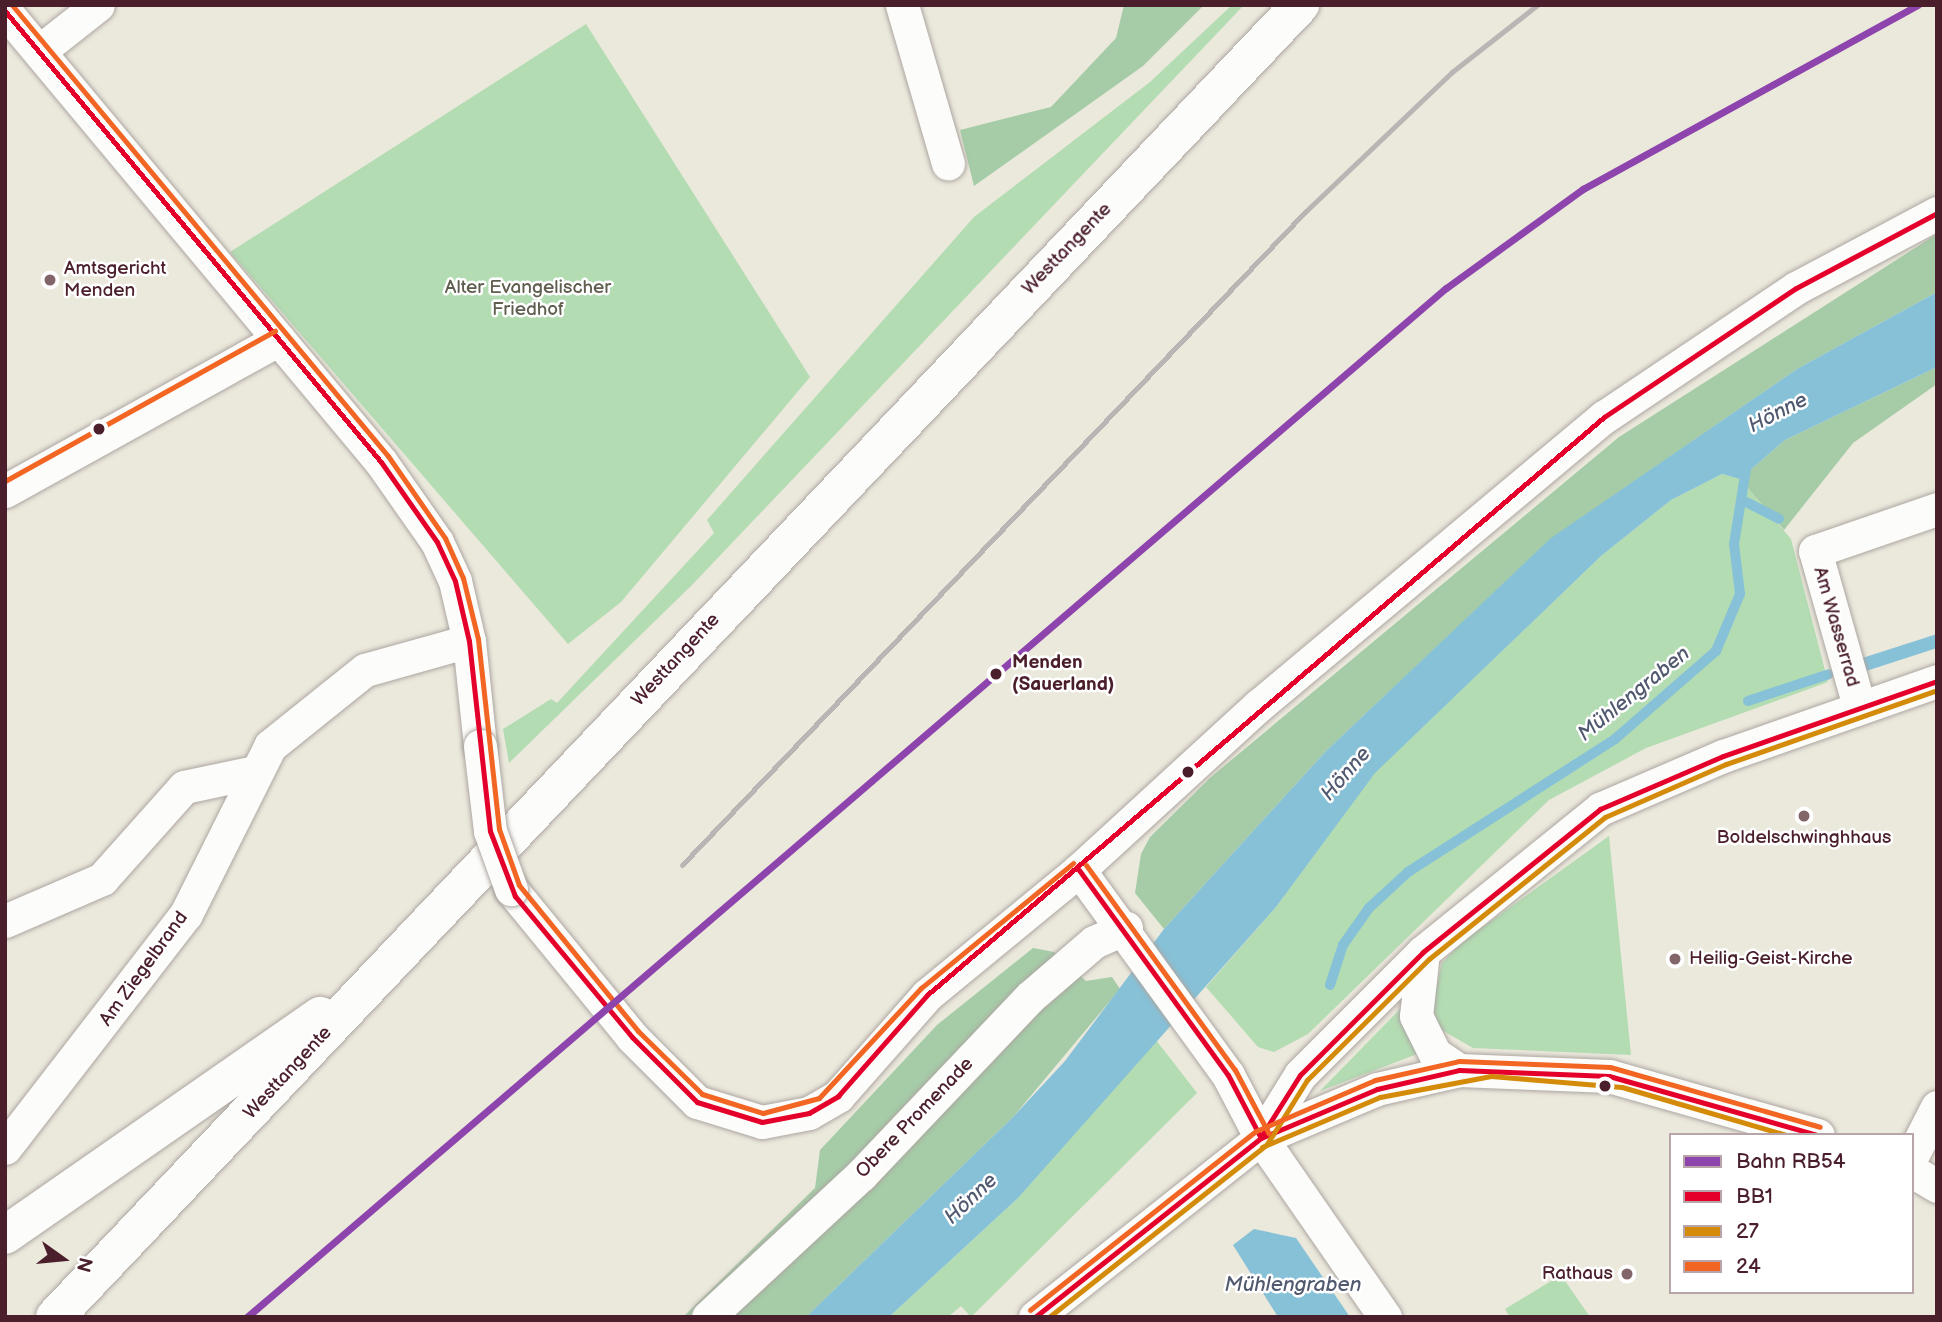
<!DOCTYPE html>
<html>
<head>
<meta charset="utf-8">
<style>
	body { margin:0 }
	#map { position:relative; width:1942px; height:1322px; overflow:hidden; background:#ebe8dc; font-family:"Balsamiq Sans",sans-serif }
	div>[style] { position:absolute }
	[style*='--x'] { left:calc(var(--x)*1px); top:calc(var(--y)*1px); width:calc(var(--w)*1px); rotate:calc(var(--a)*1deg) }
	.green>* { inset:0; background:#b3dcb3 }
	.forest>* { inset:0; background:#a5cca7 }
	.water>* { inset:0; background:#86c1d8 }
	.stream>* { height:10px; margin:-5px; padding:0 5px; transform-origin:5px; border-radius:5px; background:#86c1d8 }
	.roads { filter:drop-shadow(0 0 2px #ada6a1) drop-shadow(0 0 2px #ada6a1) }
	.minor>* { height:33px; margin:-16.5px; padding:0 16.5px; transform-origin:16.5px; border-radius:16.5px; background:#fcfcfa }
	.major>* { height:38px; margin:-19px; padding:0 19px; transform-origin:19px; border-radius:19px; background:#fcfcfa }
	.rail>* { height:5px; margin:-2.5px; padding:0 2.5px; transform-origin:2.5px; border-radius:2.5px; background:#bab4b4 }
	.bridges { filter:drop-shadow(0 0 2px #ada6a1) drop-shadow(0 0 2px #ada6a1) }
	.minor-bridge>* { height:33px; margin:-16.5px; padding:0 16.5px; transform-origin:16.5px; border-radius:16.5px; background:#fcfcfa }
	.bus-1>* { height:5px; margin:-2.5px; padding:0 2.5px; transform-origin:2.5px; border-radius:2.5px; background:#e4002b }
	.bus-2>* { height:5px; margin:-2.5px; padding:0 2.5px; transform-origin:2.5px; border-radius:2.5px; background:#d48b09 }
	.bus-3>* { height:5px; margin:-2.5px; padding:0 2.5px; transform-origin:2.5px; border-radius:2.5px; background:#f26522 }
	.rail-1>* { height:7px; margin:-3.5px; padding:0 3.5px; transform-origin:3.5px; border-radius:3.5px; background:#8e44ad }
	.dots>* { width:19px; height:19px; translate:-50% -50%; box-sizing:border-box; border:4px solid #fff; border-radius:50% }
	span { translate:-50% -50%; white-space:nowrap; text-align:center; line-height:1.15; -webkit-text-stroke:5px #fff; paint-order:stroke }
	.street-label { font-size:19px; color:#4a1f2b }
	.poi-label { font-size:19px; color:#4a1f2b }
	.left { translate:0 -50%; text-align:left }
	.right { translate:-100% -50%; text-align:right }
	.park-label { font-size:19px; color:#5f5e4f }
	.stop-label { font-size:19px; color:#4a1f2b; font-weight:700 }
	.water-label { font-size:21px; color:#50596f; font-style:italic }
	.frame { position:absolute; inset:0; border:7px solid #4a1f2b; pointer-events:none }
	.legend { position:absolute; left:1669px; top:1133px; width:245px; height:161px; box-sizing:border-box; background:#fff; border:2px solid #b7a5aa; margin:0; padding:9px 12px; list-style:none; font-size:21px; color:#4a1f2b }
	.legend li { display:flex; align-items:center; gap:14px; height:35px }
	.legend b { width:35px; border:2px solid #b7a5aa }
	.north { position:absolute; left:28px; top:1224px; width:70px; height:70px; -webkit-text-stroke:5px #fff; paint-order:stroke; rotate:105deg; font-size:19px; font-weight:700; line-height:28px; text-align:center; color:#4a1f2b }
	.north::after { content:''; display:block; margin:auto; width:24px; height:32px; background:#4a1f2b; clip-path:polygon(50% 0,100% 100%,50% 72%,0 100%) }
</style>
</head>
<body>
<div id="map">
	<div class="green">
		<i style="clip-path:polygon(1232px 5px,1244px 5px,692px 585px,509px 763px,503px 729px,551px 699px,557px 703px,714px 533px,707px 520px,974px 217px,1150px 82px)"></i>
		<i style="clip-path:polygon(586px 24px,810px 377px,621px 602px,568px 644px,230px 252px)"></i>
		<i style="clip-path:polygon(1722px 474px,1740px 479px,1791px 539px,1828px 682px,1646px 748px,1549px 800px,1308px 1034px,1274px 1052px,1258px 1047px,1206px 987px,1276px 907px,1374px 773px,1601px 556px,1671px 500px)"></i>
		<i style="clip-path:polygon(1609px 836px,1631px 1055px,1473px 1048px,1440px 1029px,1432px 1005px,1442px 963px,1462px 942px)"></i>
		<i style="clip-path:polygon(1404px 1005px,1420px 1053px,1320px 1091px)"></i>
		<i style="clip-path:polygon(1156px 1040px,1197px 1093px,971px 1317px,961px 1306px,948px 1317px,889px 1317px,1018px 1198px)"></i>
		<i style="clip-path:polygon(1561px 1275px,1590px 1317px,1510px 1317px,1505px 1309px)"></i>
	</div>
	<div class="forest">
		<i style="clip-path:polygon(1124px 5px,1204px 5px,1143px 66px,974px 186px,960px 130px,1051px 107px,1116px 38px)"></i>
		<i style="clip-path:polygon(1937px 234px,1937px 292px,1797px 369px,1552px 538px,1326px 751px,1164px 929px,1135px 893px,1141px 854px,1150px 837px,1211px 777px,1619px 437px)"></i>
		<i style="clip-path:polygon(1937px 367px,1937px 384px,1853px 443px,1784px 530px,1740px 479px,1785px 440px)"></i>
		<i style="clip-path:polygon(1033px 948px,1054px 952px,1086px 981px,1112px 977px,1120px 989px,1013px 1117px,806px 1317px,683px 1317px,815px 1188px,820px 1150px,937px 1025px)"></i>
	</div>
	<div class="water">
		<i style="clip-path:polygon(1937px 292px,1937px 367px,1785px 440px,1740px 479px,1722px 474px,1671px 500px,1601px 556px,1375px 773px,1276px 907px,1018px 1198px,889px 1317px,806px 1317px,1013px 1117px,1065px 1061px,1164px 929px,1326px 751px,1551px 538px,1797px 369px)"></i>
		<i style="clip-path:polygon(1937px 634px,1937px 648px,1857px 674px,1853px 661px)"></i>
		<i style="clip-path:polygon(1254px 1229px,1296px 1238px,1350px 1317px,1278px 1317px,1233px 1245px)"></i>
	</div>
	<div class="stream">
		<i style="--x:1746;--y:502;--w:37;--a:27"></i>
		<i style="--x:1748;--y:701;--w:85;--a:-18.4"></i>
		<i style="--x:1330;--y:985;--w:42;--a:-72"></i>
		<i style="--x:1343;--y:945;--w:45;--a:-54.9"></i>
		<i style="--x:1369;--y:908;--w:53;--a:-42.7"></i>
		<i style="--x:1408;--y:872;--w:246;--a:-32.7"></i>
		<i style="--x:1615;--y:739;--w:134;--a:-41.1"></i>
		<i style="--x:1716;--y:651;--w:62;--a:-67.2"></i>
		<i style="--x:1740;--y:594;--w:50;--a:-96.8"></i>
		<i style="--x:1734;--y:544;--w:76;--a:-80.9"></i>
	</div>
	<div class="roads">
		<div class="minor">
			<i style="--x:902;--y:5;--w:165;--a:73.8"></i>
			<i style="--x:5;--y:11;--w:587;--a:50.18"></i>
			<i style="--x:381;--y:462;--w:98;--a:55"></i>
			<i style="--x:437;--y:542;--w:43;--a:65.2"></i>
			<i style="--x:455;--y:581;--w:62;--a:76.9"></i>
			<i style="--x:469;--y:641;--w:106;--a:84"></i>
			<i style="--x:42;--y:49;--w:71;--a:-38.2"></i>
			<i style="--x:5;--y:491;--w:313;--a:-29"></i>
			<i style="--x:1859;--y:706;--w:161;--a:-105.8"></i>
			<i style="--x:1815;--y:551;--w:129;--a:-19"></i>
			<i style="--x:1079;--y:870;--w:253;--a:54"></i>
			<i style="--x:1228;--y:1075;--w:71;--a:62.4"></i>
			<i style="--x:1261;--y:1138;--w:218;--a:55.3"></i>
			<i style="--x:511;--y:889;--w:191;--a:50.7"></i>
			<i style="--x:632;--y:1037;--w:92;--a:45"></i>
			<i style="--x:697;--y:1102;--w:68;--a:17.1"></i>
			<i style="--x:762;--y:1122;--w:48;--a:-10.8"></i>
			<i style="--x:809;--y:1113;--w:34;--a:-30"></i>
			<i style="--x:838;--y:1096;--w:135;--a:-48.6"></i>
			<i style="--x:927;--y:995;--w:197;--a:-39.4"></i>
			<i style="--x:1079;--y:870;--w:243;--a:-42.5"></i>
			<i style="--x:1258;--y:706;--w:451;--a:-39.9"></i>
			<i style="--x:1604;--y:417;--w:231;--a:-33.9"></i>
			<i style="--x:1796;--y:288;--w:160;--a:-28"></i>
			<i style="--x:5;--y:921;--w:106;--a:-23.4"></i>
			<i style="--x:102;--y:879;--w:123;--a:-48.3"></i>
			<i style="--x:184;--y:787;--w:73;--a:-11.9"></i>
			<i style="--x:1423;--y:952;--w:64;--a:96.2"></i>
			<i style="--x:1416;--y:1016;--w:42;--a:63.4"></i>
			<i style="--x:1435;--y:1054;--w:29;--a:34"></i>
			<i style="--x:1261;--y:1138;--w:74;--a:-58.2"></i>
			<i style="--x:1300;--y:1075;--w:174;--a:-45"></i>
			<i style="--x:1423;--y:952;--w:228;--a:-38.9"></i>
			<i style="--x:1600;--y:809;--w:134;--a:-23.3"></i>
			<i style="--x:1723;--y:756;--w:227;--a:-19.3"></i>
			<i style="--x:5;--y:1148;--w:296;--a:-52.3"></i>
			<i style="--x:186;--y:914;--w:188;--a:-63.4"></i>
			<i style="--x:270;--y:746;--w:122;--a:-38.7"></i>
			<i style="--x:365;--y:670;--w:108;--a:-15.6"></i>
			<i style="--x:1912;--y:1156;--w:55;--a:-63"></i>
			<i style="--x:1912;--y:1171;--w:29;--a:31"></i>
			<i style="--x:708;--y:1317;--w:209;--a:-42.9"></i>
			<i style="--x:861;--y:1175;--w:245;--a:-46.5"></i>
			<i style="--x:1030;--y:997;--w:84;--a:-40.7"></i>
			<i style="--x:1094;--y:942;--w:35;--a:-24"></i>
			<i style="--x:1035;--y:1317;--w:288;--a:-38.4"></i>
			<i style="--x:1261;--y:1138;--w:126;--a:-22.9"></i>
			<i style="--x:1377;--y:1089;--w:84;--a:-13"></i>
			<i style="--x:1459;--y:1070;--w:150;--a:2.3"></i>
			<i style="--x:1609;--y:1076;--w:217;--a:15.8"></i>
		</div>
		<div class="major">
			<i style="--x:5;--y:1235;--w:384;--a:-34.8"></i>
			<i style="--x:55;--y:1317;--w:1809;--a:-46.5"></i>
		</div>
	</div>
	<div class="rail">
		<i style="--x:682;--y:865;--w:903;--a:-46.35"></i>
		<i style="--x:1305;--y:212;--w:203;--a:-43.6"></i>
		<i style="--x:1452;--y:72;--w:108;--a:-38.2"></i>
		<i style="--x:245;--y:1317;--w:26;--a:-40"></i>
	</div>
	<div class="bridges">
		<div class="minor-bridge">
			<i style="--x:480;--y:746;--w:86;--a:83.3"></i>
			<i style="--x:490;--y:831;--w:62;--a:70.1"></i>
		</div>
	</div>
	<div class="bus-1">
		<i style="--x:5;--y:11;--w:587;--a:50.18"></i>
		<i style="--x:381;--y:462;--w:98;--a:55"></i>
		<i style="--x:437;--y:542;--w:43;--a:65.2"></i>
		<i style="--x:455;--y:581;--w:62;--a:76.9"></i>
		<i style="--x:469;--y:641;--w:191;--a:83.7"></i>
		<i style="--x:490;--y:831;--w:70;--a:69"></i>
		<i style="--x:515;--y:896;--w:183;--a:50.3"></i>
		<i style="--x:632;--y:1037;--w:92;--a:45"></i>
		<i style="--x:697;--y:1102;--w:68;--a:17.1"></i>
		<i style="--x:762;--y:1122;--w:48;--a:-10.8"></i>
		<i style="--x:809;--y:1113;--w:34;--a:-30"></i>
		<i style="--x:838;--y:1096;--w:135;--a:-48.6"></i>
		<i style="--x:927;--y:995;--w:890;--a:-40.49"></i>
		<i style="--x:1604;--y:417;--w:231;--a:-33.9"></i>
		<i style="--x:1796;--y:288;--w:160;--a:-28"></i>
		<i style="--x:1079;--y:870;--w:253;--a:54"></i>
		<i style="--x:1228;--y:1075;--w:71;--a:62.4"></i>
		<i style="--x:1262;--y:1135;--w:71;--a:-57.7"></i>
		<i style="--x:1300;--y:1075;--w:174;--a:-45"></i>
		<i style="--x:1423;--y:952;--w:228;--a:-38.9"></i>
		<i style="--x:1600;--y:809;--w:134;--a:-23.3"></i>
		<i style="--x:1723;--y:756;--w:227;--a:-19.3"></i>
		<i style="--x:1035;--y:1317;--w:288;--a:-38.4"></i>
		<i style="--x:1261;--y:1138;--w:126;--a:-22.9"></i>
		<i style="--x:1377;--y:1089;--w:84;--a:-13"></i>
		<i style="--x:1459;--y:1070;--w:150;--a:2.3"></i>
		<i style="--x:1609;--y:1076;--w:216;--a:15.8"></i>
	</div>
	<div class="bus-2">
		<i style="--x:1262;--y:1147;--w:128;--a:-23"></i>
		<i style="--x:1380;--y:1097;--w:113;--a:-10.7"></i>
		<i style="--x:1491;--y:1076;--w:131;--a:4.8"></i>
		<i style="--x:1622;--y:1087;--w:171;--a:16.3"></i>
		<i style="--x:1049;--y:1317;--w:278;--a:-38.4"></i>
		<i style="--x:1267;--y:1144;--w:75;--a:-58"></i>
		<i style="--x:1307;--y:1080;--w:172;--a:-44.8"></i>
		<i style="--x:1429;--y:959;--w:226;--a:-38.9"></i>
		<i style="--x:1605;--y:817;--w:132;--a:-23.7"></i>
		<i style="--x:1726;--y:764;--w:224;--a:-19.3"></i>
	</div>
	<div class="bus-3">
		<i style="--x:12;--y:5;--w:587;--a:50.18"></i>
		<i style="--x:388;--y:456;--w:100;--a:55.2"></i>
		<i style="--x:445;--y:538;--w:44;--a:65.8"></i>
		<i style="--x:463;--y:578;--w:63;--a:76.2"></i>
		<i style="--x:478;--y:639;--w:191;--a:83.7"></i>
		<i style="--x:499;--y:829;--w:59;--a:70.3"></i>
		<i style="--x:519;--y:885;--w:188;--a:50.8"></i>
		<i style="--x:638;--y:1031;--w:90;--a:44.5"></i>
		<i style="--x:702;--y:1094;--w:64;--a:17.3"></i>
		<i style="--x:763;--y:1113;--w:58;--a:-15"></i>
		<i style="--x:819;--y:1098;--w:150;--a:-47.2"></i>
		<i style="--x:921;--y:988;--w:197;--a:-39.4"></i>
		<i style="--x:5;--y:481;--w:309;--a:-29.1"></i>
		<i style="--x:1086;--y:865;--w:253;--a:54"></i>
		<i style="--x:1235;--y:1070;--w:72;--a:62"></i>
		<i style="--x:1030;--y:1310;--w:288;--a:-38.4"></i>
		<i style="--x:1256;--y:1131;--w:129;--a:-23.2"></i>
		<i style="--x:1375;--y:1080;--w:86;--a:-12.7"></i>
		<i style="--x:1459;--y:1061;--w:151;--a:2.3"></i>
		<i style="--x:1610;--y:1067;--w:218;--a:15.9"></i>
	</div>
	<div class="rail-1">
		<i style="--x:247;--y:1317;--w:1580;--a:-40.64"></i>
		<i style="--x:1446;--y:288;--w:169;--a:-35.9"></i>
		<i style="--x:1583;--y:189;--w:382;--a:-28.8"></i>
	</div>
	<div class="dots">
		<i style="left:50px;top:280px;background:#826569"></i>
		<i style="left:99px;top:429px;background:#4a1f2b"></i>
		<i style="left:996px;top:674px;background:#4a1f2b"></i>
		<i style="left:1188px;top:772px;background:#4a1f2b"></i>
		<i style="left:1804px;top:816px;background:#826569"></i>
		<i style="left:1675px;top:959px;background:#826569"></i>
		<i style="left:1605px;top:1086px;background:#4a1f2b"></i>
		<i style="left:1627px;top:1274px;background:#826569"></i>
	</div>
	<div class="street-label">
		<span style="left:1067px;top:249px;rotate:-46deg">Westtangente</span>
		<span style="left:1836px;top:627px;rotate:74deg">Am Wasserrad</span>
		<span style="left:676px;top:660px;rotate:-47deg">Westtangente</span>
		<span style="left:144px;top:969px;rotate:-54deg">Am Ziegelbrand</span>
		<span style="left:288px;top:1073px;rotate:-47deg">Westtangente</span>
		<span style="left:915px;top:1118px;rotate:-46deg">Obere Promenade</span>
	</div>
	<div class="poi-label">
		<span class="left" style="left:64px;top:280px">Amtsgericht<br>Menden</span>
		<span style="left:1804px;top:838px">Boldelschwinghhaus</span>
		<span class="left" style="left:1689px;top:959px">Heilig-Geist-Kirche</span>
		<span class="right" style="left:1613px;top:1274px">Rathaus</span>
	</div>
	<div class="park-label">
		<span style="left:528px;top:299px">Alter Evangelischer<br>Friedhof</span>
	</div>
	<div class="stop-label">
		<span class="left" style="left:1012px;top:674px">Menden<br>(Sauerland)</span>
	</div>
	<div class="water-label">
		<span style="left:1778px;top:413px;rotate:-27deg">Hönne</span>
		<span style="left:1634px;top:694px;rotate:-39deg">Mühlengraben</span>
		<span style="left:1346px;top:774px;rotate:-49deg">Hönne</span>
		<span style="left:971px;top:1199px;rotate:-43deg">Hönne</span>
		<span style="left:1293px;top:1285px">Mühlengraben</span>
	</div>
	<div class="frame"></div>
	<ul class="legend">
	<li><b style="height:9px;background:#8e44ad"></b>Bahn RB54</li>
	<li><b style="height:9px;background:#e4002b"></b>BB1</li>
	<li><b style="height:9px;background:#d48b09"></b>27</li>
	<li><b style="height:9px;background:#f26522"></b>24</li>
	</ul>
	<div class="north">N</div>
</div>
</body>
</html>
